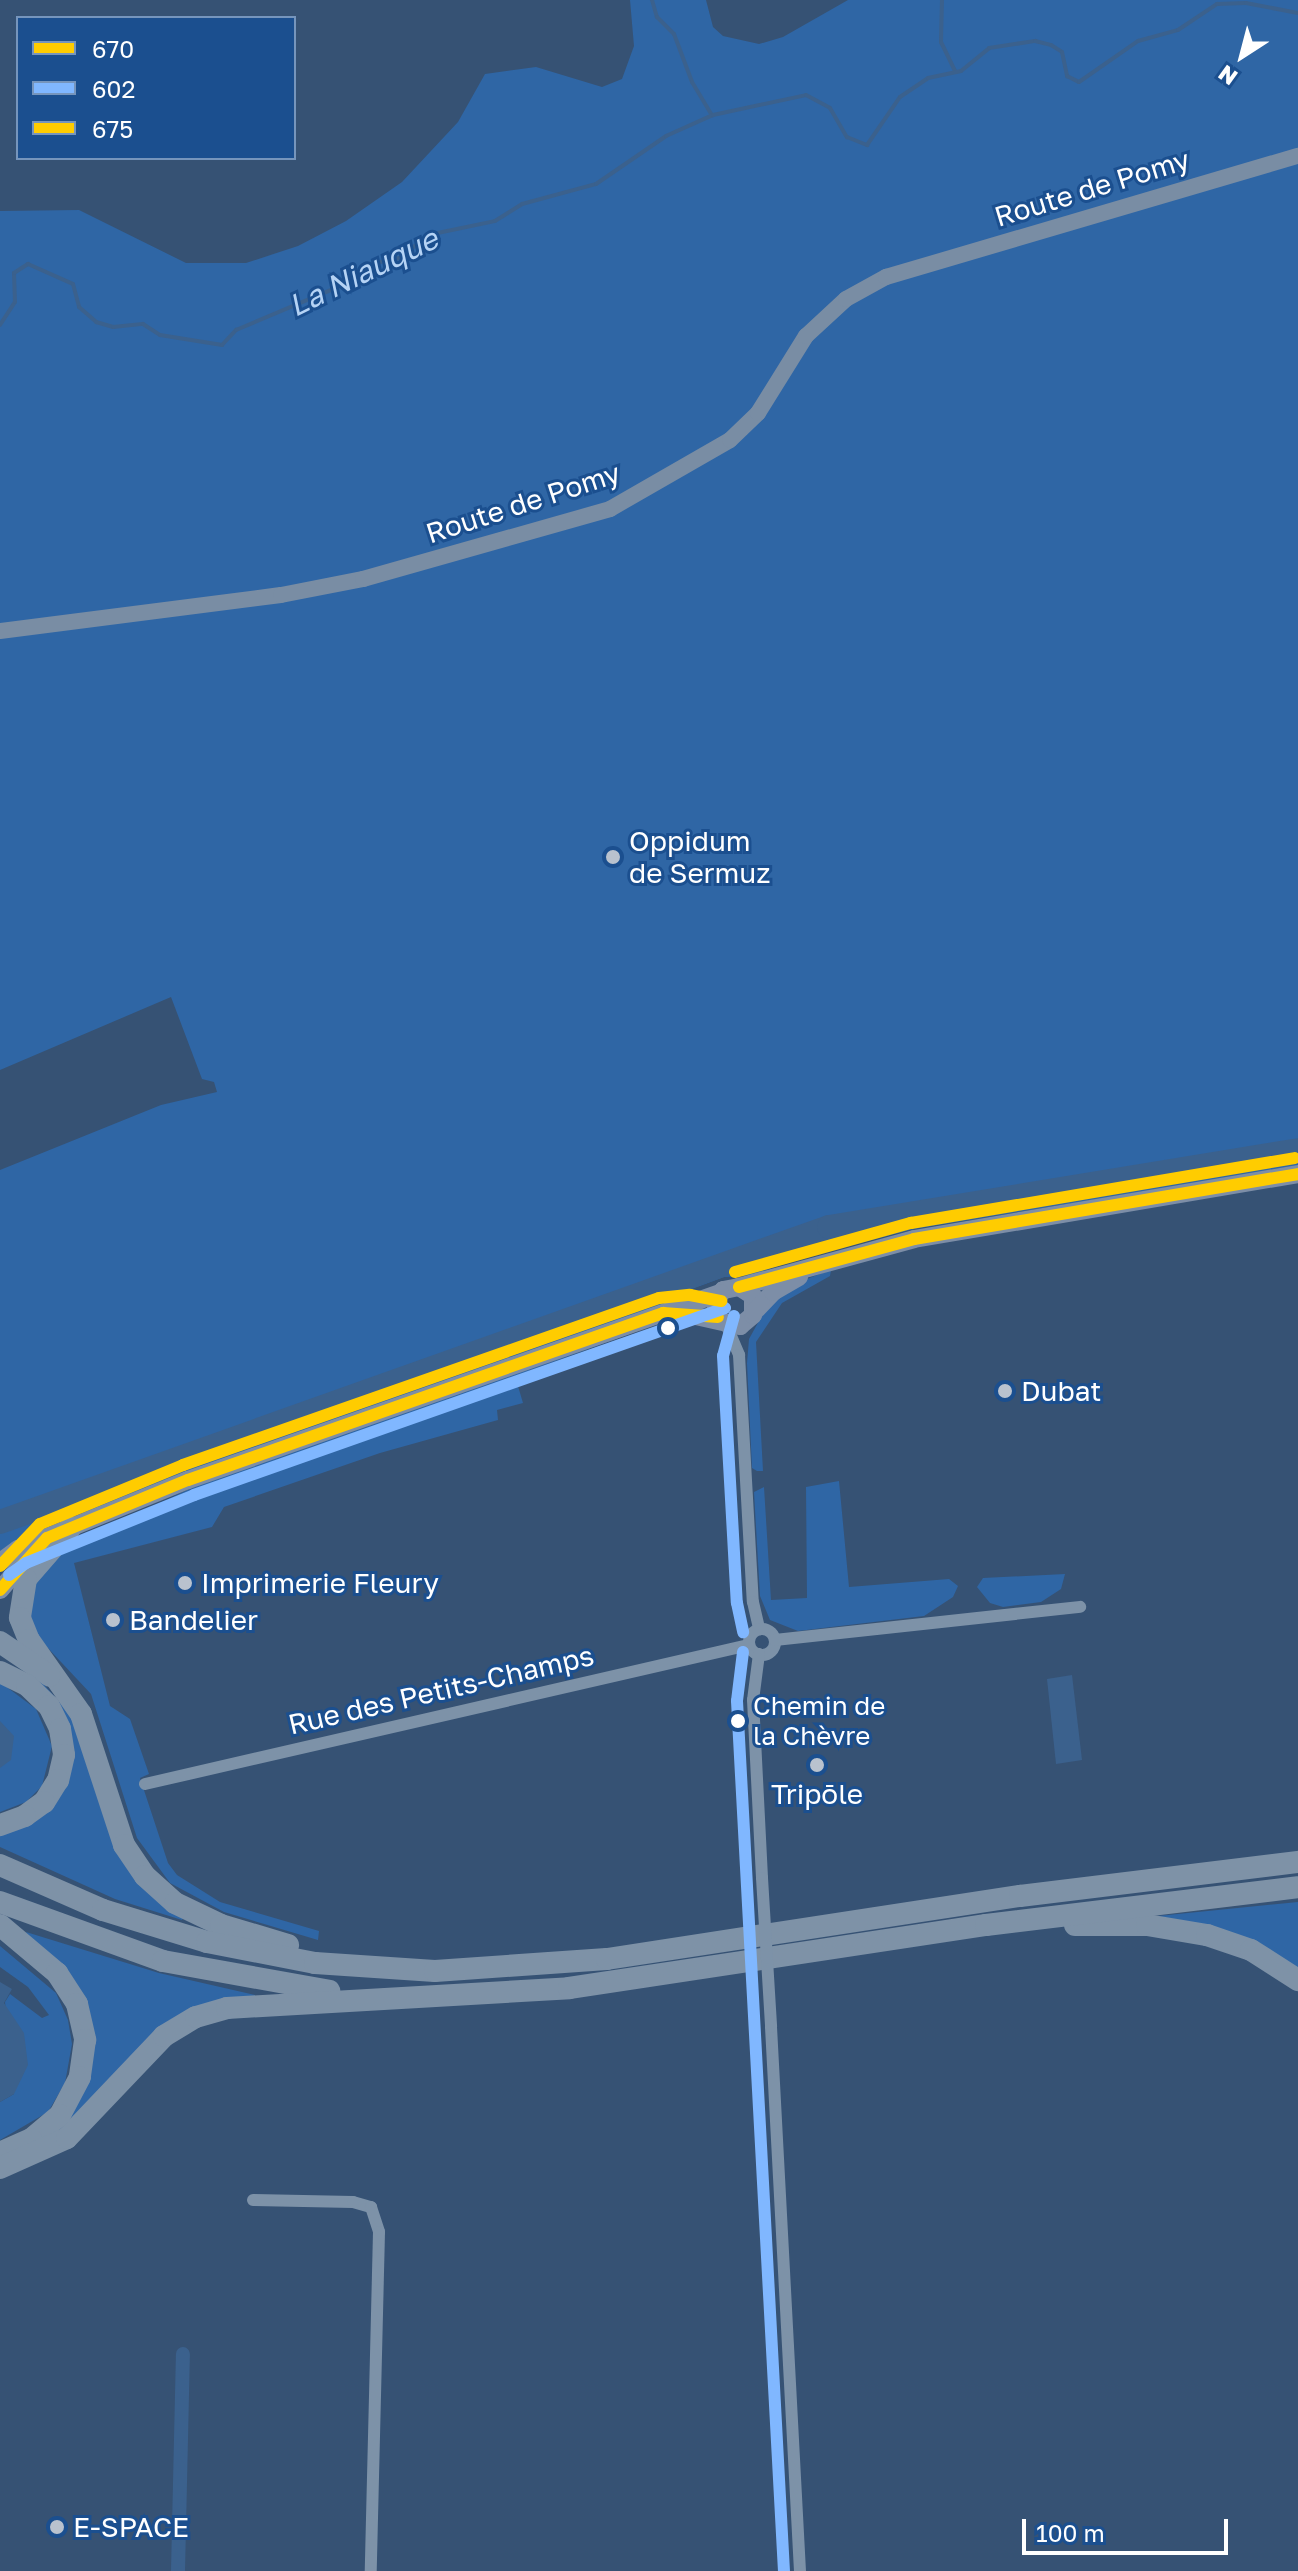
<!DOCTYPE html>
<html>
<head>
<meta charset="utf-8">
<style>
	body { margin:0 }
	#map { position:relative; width:1298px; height:2571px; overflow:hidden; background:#365274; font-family:"Golos Text",sans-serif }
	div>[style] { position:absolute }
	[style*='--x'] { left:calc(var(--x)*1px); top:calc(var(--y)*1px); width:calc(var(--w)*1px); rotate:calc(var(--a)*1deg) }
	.green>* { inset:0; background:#2f66a5 }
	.water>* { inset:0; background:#3b618d }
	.stream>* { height:4px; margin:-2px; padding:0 2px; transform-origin:2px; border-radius:2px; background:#3b618d }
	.canal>* { height:14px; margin:-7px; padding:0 7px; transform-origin:7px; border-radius:7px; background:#3b618d }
	.river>* { height:24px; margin:-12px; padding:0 12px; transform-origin:12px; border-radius:12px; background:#3b618d }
	.street>* { height:12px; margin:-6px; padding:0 6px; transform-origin:6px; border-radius:6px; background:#7d92a8 }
	.street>.ring { margin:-6px; padding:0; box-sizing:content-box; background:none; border:12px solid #7d92a8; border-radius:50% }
	.secondary>* { height:16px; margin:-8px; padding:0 8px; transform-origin:8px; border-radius:8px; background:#798da4 }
	.primary>* { height:18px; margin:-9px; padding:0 9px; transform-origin:9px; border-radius:9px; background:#7d8ea7 }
	.highway>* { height:22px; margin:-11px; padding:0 11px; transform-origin:11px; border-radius:11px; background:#7e92a7 }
	.street-bridge>* { height:12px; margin:-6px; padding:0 6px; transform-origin:6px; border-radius:6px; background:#7d92a8 }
	.bus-1>* { height:12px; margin:-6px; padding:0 6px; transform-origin:6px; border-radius:6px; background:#fc0 }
	.bus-2>* { height:12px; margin:-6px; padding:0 6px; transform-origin:6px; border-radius:6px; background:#80b7ff }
	.bus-3>* { height:12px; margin:-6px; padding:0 6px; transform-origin:6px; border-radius:6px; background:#fc0 }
	.dots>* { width:22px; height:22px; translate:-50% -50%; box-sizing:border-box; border:4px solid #1b4f8f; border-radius:50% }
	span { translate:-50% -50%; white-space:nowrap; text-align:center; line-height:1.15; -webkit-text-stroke:6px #1b4f8f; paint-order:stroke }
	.bus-label { font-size:26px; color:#fff }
	.left { translate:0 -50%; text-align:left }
	.street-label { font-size:28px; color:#fff }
	.poi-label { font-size:28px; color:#fff }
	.water-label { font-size:30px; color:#b5d3f5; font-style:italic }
	.legend { position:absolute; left:16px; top:16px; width:280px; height:144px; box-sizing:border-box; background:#1b4f8f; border:2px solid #7695bc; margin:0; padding:10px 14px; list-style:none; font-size:24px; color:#fff }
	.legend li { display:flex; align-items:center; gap:16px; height:40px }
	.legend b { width:40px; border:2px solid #7695bc }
	.north { position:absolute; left:1202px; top:16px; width:80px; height:80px; -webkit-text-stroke:6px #1b4f8f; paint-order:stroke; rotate:216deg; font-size:22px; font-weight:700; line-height:32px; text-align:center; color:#fff }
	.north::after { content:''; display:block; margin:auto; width:28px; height:36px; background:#fff; clip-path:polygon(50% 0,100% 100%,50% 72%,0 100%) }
	.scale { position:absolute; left:1022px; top:2519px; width:206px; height:36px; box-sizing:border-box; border:4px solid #fff; border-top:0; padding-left:10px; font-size:24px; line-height:28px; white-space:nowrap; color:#fff; -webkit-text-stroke:6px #1b4f8f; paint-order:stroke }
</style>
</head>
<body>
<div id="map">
	<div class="green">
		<i style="clip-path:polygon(630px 0,706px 0,713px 27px,723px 36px,759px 44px,783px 37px,848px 0,1298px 0,1298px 1174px,1061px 1205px,914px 1229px,818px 1254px,816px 1250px,754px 1275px,724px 1277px,681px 1293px,682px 1298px,83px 1514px,80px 1510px,42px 1527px,0 1555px,0 1170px,161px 1105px,217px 1092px,214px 1082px,202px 1079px,171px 997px,0 1070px,0 211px,79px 210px,186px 263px,246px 263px,298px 246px,346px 221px,402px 182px,458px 122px,485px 74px,536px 67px,602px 87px,622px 79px,634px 46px)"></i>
		<i style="clip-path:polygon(831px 1270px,830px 1276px,782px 1303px,756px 1342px,763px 1471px,757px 1471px,752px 1468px,747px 1363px,749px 1339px,766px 1308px,801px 1281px)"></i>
		<i style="clip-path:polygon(643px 1329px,515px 1376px,523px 1403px,497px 1410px,498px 1420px,380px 1453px,224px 1507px,212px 1527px,74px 1563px,110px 1706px,130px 1719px,149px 1774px,140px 1778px,168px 1863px,177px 1875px,220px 1902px,319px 1931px,318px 1940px,224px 1912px,170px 1883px,137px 1838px,91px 1694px,31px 1630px,26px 1593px,67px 1546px,211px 1479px)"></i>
		<i style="clip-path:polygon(839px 1481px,849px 1587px,949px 1579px,958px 1586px,953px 1597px,924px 1616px,798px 1631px,770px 1620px,760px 1596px,754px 1492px,764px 1487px,771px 1600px,807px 1598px,806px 1487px)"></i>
		<i style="clip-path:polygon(1065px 1574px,1061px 1589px,1041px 1602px,1003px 1607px,990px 1603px,977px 1587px,983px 1578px)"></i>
		<i style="clip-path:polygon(38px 1678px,71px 1715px,114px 1845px,185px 1916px,182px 1920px,115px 1899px,0 1847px,0 1833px,66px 1781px)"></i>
		<i style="clip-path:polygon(0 1682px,36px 1709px,52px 1746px,42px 1786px,26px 1802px,0 1812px)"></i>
		<i style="clip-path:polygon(1298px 1902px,1298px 1973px,1158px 1916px)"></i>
		<i style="clip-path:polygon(26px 1932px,159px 1973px,255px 1995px,255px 1999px,211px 2007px,82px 2121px,33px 2145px,91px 2044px)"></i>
		<i style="clip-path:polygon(0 1946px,56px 1993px,68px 2020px,72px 2044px,65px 2083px,48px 2112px,0 2140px,0 2102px,14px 2094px,5px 2002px,10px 1994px,42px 2018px,49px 2015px,28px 1987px,0 1967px)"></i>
	</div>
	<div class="water">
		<i style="clip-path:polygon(1072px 1675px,1082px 1760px,1056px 1764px,1047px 1679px)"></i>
		<i style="clip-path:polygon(0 1721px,14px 1736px,11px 1760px,0 1768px)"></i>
		<i style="clip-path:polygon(0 1982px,12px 1989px,4px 2003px,24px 2033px,28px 2065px,14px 2094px,0 2102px)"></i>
	</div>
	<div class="stream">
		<i style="--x:652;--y:0;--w:18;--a:74"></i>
		<i style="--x:657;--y:17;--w:24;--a:45"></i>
		<i style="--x:674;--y:34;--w:51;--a:69.4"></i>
		<i style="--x:692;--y:82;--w:39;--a:59"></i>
		<i style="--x:942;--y:0;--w:42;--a:91.4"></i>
		<i style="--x:941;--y:42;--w:32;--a:64"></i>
		<i style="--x:0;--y:325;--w:27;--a:-57"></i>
		<i style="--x:15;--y:302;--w:29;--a:-92"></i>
		<i style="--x:14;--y:273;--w:17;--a:-33"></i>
		<i style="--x:28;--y:264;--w:49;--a:24"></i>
		<i style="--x:73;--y:284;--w:24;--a:75"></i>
		<i style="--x:79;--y:307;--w:23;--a:41"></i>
		<i style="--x:96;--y:322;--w:18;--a:16"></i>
		<i style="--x:113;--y:327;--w:30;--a:-6"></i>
		<i style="--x:143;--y:324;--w:20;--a:33"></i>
		<i style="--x:160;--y:335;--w:63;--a:9.2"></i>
		<i style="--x:222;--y:345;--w:21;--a:-47"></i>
		<i style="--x:236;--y:330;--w:111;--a:-22.9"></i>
		<i style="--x:338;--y:287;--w:40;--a:-34.9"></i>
		<i style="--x:371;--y:264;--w:30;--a:-12"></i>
		<i style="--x:400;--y:258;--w:36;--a:-39"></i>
		<i style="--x:428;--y:235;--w:68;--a:-11.8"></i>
		<i style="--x:495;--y:221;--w:32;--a:-32"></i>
		<i style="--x:522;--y:204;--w:77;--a:-15.1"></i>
		<i style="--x:596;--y:184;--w:85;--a:-34.4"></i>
		<i style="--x:666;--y:136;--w:51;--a:-24.1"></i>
		<i style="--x:713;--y:115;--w:95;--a:-12.1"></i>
		<i style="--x:806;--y:95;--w:27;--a:28"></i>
		<i style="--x:830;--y:108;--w:34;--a:60"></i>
		<i style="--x:847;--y:137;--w:22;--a:22"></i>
		<i style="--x:867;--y:145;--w:58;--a:-55.5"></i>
		<i style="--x:900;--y:97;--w:34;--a:-34"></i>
		<i style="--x:928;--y:78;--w:34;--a:-12"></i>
		<i style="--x:961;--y:71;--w:36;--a:-39"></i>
		<i style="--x:989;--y:48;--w:47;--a:-8.7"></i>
		<i style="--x:1035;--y:41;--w:16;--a:14"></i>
		<i style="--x:1051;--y:45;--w:13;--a:32"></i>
		<i style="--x:1062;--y:52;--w:25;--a:78"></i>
		<i style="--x:1067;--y:76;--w:13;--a:27"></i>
		<i style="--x:1079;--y:82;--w:72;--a:-34.8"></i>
		<i style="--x:1138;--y:41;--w:41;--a:-15.4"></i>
		<i style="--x:1178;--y:30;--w:47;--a:-33.7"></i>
		<i style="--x:1217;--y:4;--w:29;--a:-2"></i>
		<i style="--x:1246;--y:3;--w:53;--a:10.9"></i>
	</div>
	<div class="canal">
		<i style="--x:178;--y:2571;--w:217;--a:-88.7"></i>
	</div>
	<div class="river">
		<i style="--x:0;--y:1522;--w:880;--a:-19.59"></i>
		<i style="--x:829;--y:1227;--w:475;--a:-9.3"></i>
	</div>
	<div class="street">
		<i style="--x:726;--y:1324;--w:34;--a:67"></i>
		<i style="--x:739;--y:1355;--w:247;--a:86.8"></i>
		<i style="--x:753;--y:1602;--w:28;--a:77"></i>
		<i class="ring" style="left:749px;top:1629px;width:14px;height:14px"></i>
		<i style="--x:775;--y:1640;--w:307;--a:-6.2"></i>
		<i style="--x:759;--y:1654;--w:46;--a:97.4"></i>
		<i style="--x:753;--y:1700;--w:178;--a:87.1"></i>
		<i style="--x:145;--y:1784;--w:620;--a:-12.96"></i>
		<i style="--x:771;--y:2027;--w:545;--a:86.95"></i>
		<i style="--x:253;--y:2200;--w:100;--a:1.1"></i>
		<i style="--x:353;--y:2202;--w:19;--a:16"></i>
		<i style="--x:371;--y:2207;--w:26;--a:72"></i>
		<i style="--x:379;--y:2232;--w:339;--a:91.4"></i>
	</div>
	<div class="secondary">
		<i style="--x:0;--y:631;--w:283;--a:-7.3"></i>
		<i style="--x:281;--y:595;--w:84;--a:-11"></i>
		<i style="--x:363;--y:579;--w:257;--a:-15.8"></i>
		<i style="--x:610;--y:509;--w:138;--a:-29.9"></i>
		<i style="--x:730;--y:440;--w:39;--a:-44"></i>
		<i style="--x:758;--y:413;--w:91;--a:-58.1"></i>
		<i style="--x:806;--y:336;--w:54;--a:-42.8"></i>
		<i style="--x:846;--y:299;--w:46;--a:-28.8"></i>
		<i style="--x:886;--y:277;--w:429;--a:-16.4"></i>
	</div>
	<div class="primary">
		<i style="--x:739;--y:1287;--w:181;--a:-15.3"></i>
		<i style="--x:914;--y:1239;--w:389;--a:-9.6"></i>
		<i style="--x:678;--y:1312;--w:64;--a:12.7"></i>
		<i style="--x:740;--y:1326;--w:17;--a:-40"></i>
		<i style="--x:753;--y:1315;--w:19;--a:-90"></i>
		<i style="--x:753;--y:1296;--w:17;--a:-147"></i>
		<i style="--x:739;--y:1287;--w:16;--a:169"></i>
		<i style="--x:723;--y:1290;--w:14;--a:124"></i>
		<i style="--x:715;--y:1302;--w:15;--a:79"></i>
		<i style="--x:754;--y:1312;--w:28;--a:-46"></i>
		<i style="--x:773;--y:1292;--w:30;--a:-30"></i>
		<i style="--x:0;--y:1562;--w:22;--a:-36"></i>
		<i style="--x:18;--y:1549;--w:183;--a:-22.1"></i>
		<i style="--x:188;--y:1480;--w:564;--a:-19.37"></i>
		<i style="--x:0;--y:1590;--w:61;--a:-49"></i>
	</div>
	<div class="highway">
		<i style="--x:71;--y:1527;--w:69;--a:130.9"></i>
		<i style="--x:26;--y:1579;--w:39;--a:99"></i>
		<i style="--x:20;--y:1618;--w:24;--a:68"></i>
		<i style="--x:29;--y:1640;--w:90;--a:54.9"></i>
		<i style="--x:81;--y:1714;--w:138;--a:71.8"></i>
		<i style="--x:124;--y:1845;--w:37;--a:56"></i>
		<i style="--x:145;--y:1876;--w:40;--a:42"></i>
		<i style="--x:175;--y:1903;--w:51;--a:25.6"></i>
		<i style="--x:221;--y:1925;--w:70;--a:16.6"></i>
		<i style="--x:0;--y:1642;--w:60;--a:34.2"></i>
		<i style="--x:0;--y:1672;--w:30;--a:26"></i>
		<i style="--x:27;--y:1685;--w:30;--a:44"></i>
		<i style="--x:49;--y:1706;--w:25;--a:64"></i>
		<i style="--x:60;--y:1729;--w:26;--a:81"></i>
		<i style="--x:64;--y:1755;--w:26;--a:103"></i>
		<i style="--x:58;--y:1780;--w:26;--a:122"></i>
		<i style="--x:44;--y:1802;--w:24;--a:144"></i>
		<i style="--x:25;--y:1816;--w:27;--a:160"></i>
		<i style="--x:0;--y:1865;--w:112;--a:23.6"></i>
		<i style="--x:103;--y:1910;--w:109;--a:17.1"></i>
		<i style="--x:207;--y:1942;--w:110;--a:11"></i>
		<i style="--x:315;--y:1963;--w:120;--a:3.8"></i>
		<i style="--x:435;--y:1971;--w:172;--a:-4"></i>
		<i style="--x:607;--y:1959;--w:418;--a:-8.7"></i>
		<i style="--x:1020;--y:1896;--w:280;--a:-7"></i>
		<i style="--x:0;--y:1902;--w:173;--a:19.9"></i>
		<i style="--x:163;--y:1961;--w:169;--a:10.2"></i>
		<i style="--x:0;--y:1925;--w:75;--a:40.1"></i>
		<i style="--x:57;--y:1973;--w:37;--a:57"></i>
		<i style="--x:77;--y:2004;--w:37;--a:77"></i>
		<i style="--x:85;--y:2040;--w:37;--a:98"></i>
		<i style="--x:80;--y:2077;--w:43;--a:117.8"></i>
		<i style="--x:60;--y:2115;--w:38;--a:140"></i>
		<i style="--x:31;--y:2139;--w:34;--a:156"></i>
		<i style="--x:1075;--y:1925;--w:72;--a:0"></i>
		<i style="--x:1147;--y:1925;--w:61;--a:9.5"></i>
		<i style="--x:1207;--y:1935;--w:46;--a:18.8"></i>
		<i style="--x:1251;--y:1950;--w:56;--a:32.6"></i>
		<i style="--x:0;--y:2168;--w:73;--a:-24.1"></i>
		<i style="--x:67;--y:2138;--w:141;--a:-46.4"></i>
		<i style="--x:164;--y:2036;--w:37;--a:-31"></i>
		<i style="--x:196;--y:2017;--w:32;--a:-16"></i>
		<i style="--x:227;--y:2008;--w:343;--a:-3.3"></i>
		<i style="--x:569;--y:1988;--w:422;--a:-8.6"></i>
		<i style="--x:986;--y:1925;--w:314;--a:-6.9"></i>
	</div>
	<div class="street-bridge">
		<i style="--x:762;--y:1878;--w:149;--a:86.5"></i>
	</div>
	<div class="bus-1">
		<i style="--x:739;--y:1287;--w:181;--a:-15.3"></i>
		<i style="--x:914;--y:1239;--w:389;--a:-9.6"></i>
		<i style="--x:0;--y:1590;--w:70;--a:-47.9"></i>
		<i style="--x:47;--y:1538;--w:152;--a:-22.4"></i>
		<i style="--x:188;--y:1480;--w:504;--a:-19.37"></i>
		<i style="--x:663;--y:1313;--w:55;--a:4.2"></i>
	</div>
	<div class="bus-2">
		<i style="--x:734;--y:1316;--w:41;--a:105.4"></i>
		<i style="--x:723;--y:1356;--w:247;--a:86.8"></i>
		<i style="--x:737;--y:1603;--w:30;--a:78"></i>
		<i style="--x:9;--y:1575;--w:21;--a:-35"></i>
		<i style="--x:26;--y:1563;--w:181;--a:-22"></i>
		<i style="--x:194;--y:1495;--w:563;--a:-19.4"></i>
		<i style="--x:743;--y:1652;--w:49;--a:97"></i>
		<i style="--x:737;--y:1701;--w:871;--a:86.91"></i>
	</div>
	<div class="bus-3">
		<i style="--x:735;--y:1272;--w:183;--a:-15.6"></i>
		<i style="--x:911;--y:1223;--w:389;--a:-9.6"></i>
		<i style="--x:0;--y:1566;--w:58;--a:-46.4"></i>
		<i style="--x:40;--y:1524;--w:155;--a:-22.4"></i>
		<i style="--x:183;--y:1465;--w:504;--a:-19.33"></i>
		<i style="--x:659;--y:1298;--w:31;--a:-6"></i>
		<i style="--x:690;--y:1295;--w:32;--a:11"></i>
	</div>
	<div class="dots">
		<i style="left:613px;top:857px;background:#b9c2ce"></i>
		<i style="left:668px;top:1328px;background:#fff"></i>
		<i style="left:1005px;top:1391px;background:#b9c2ce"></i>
		<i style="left:185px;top:1583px;background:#b9c2ce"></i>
		<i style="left:113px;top:1620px;background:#b9c2ce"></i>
		<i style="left:738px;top:1721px;background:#fff"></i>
		<i style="left:817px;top:1765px;background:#b9c2ce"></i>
		<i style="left:57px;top:2527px;background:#b9c2ce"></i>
	</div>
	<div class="bus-label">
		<span class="left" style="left:753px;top:1721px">Chemin de<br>la Chèvre</span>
	</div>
	<div class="street-label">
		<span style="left:1092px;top:188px;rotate:-17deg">Route de Pomy</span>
		<span style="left:523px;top:503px;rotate:-18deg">Route de Pomy</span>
		<span style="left:441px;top:1690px;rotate:-13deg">Rue des Petits-Champs</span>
	</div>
	<div class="poi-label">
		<span class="left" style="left:629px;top:857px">Oppidum<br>de Sermuz</span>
		<span class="left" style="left:1021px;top:1391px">Dubat</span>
		<span class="left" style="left:201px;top:1583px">Imprimerie Fleury</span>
		<span class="left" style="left:129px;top:1620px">Bandelier</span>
		<span style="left:817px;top:1794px">Tripōle</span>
		<span class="left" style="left:73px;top:2527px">E-SPACE</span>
	</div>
	<div class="water-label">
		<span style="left:363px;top:272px;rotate:-26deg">La Niauque</span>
	</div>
	<ul class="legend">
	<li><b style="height:10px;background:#fc0"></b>670</li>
	<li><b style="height:10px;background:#80b7ff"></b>602</li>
	<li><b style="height:10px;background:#fc0"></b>675</li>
	</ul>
	<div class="north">N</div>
	<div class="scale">100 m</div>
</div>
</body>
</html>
